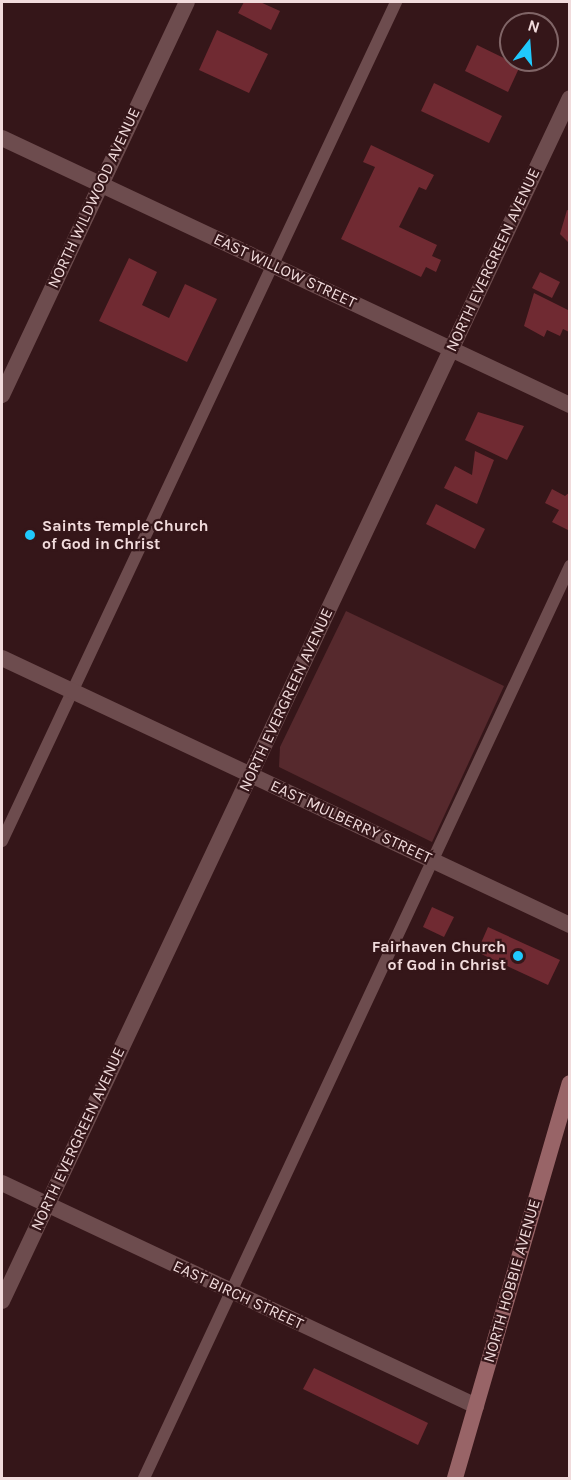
<!DOCTYPE html>
<html>
<head>
<meta charset="utf-8">
<style>
	body { margin:0 }
	#map { position:relative; width:571px; height:1480px; overflow:hidden; background:#351619; font-family:Karla,sans-serif }
	div>[style] { position:absolute }
	[style*='--x'] { left:calc(var(--x)*1px); top:calc(var(--y)*1px); width:calc(var(--w)*1px); rotate:calc(var(--a)*1deg) }
	.green>* { inset:0; background:#56292d }
	.building>* { inset:0; background:#702a32 }
	.service>* { height:12px; margin:-6px; padding:0 6px; transform-origin:6px; border-radius:6px; background:#6d4c4e }
	.minor>* { height:16px; margin:-8px; padding:0 8px; transform-origin:8px; border-radius:8px; background:#6d4c4e }
	.secondary>* { height:16px; margin:-8px; padding:0 8px; transform-origin:8px; border-radius:8px; background:#986467 }
	.dots>* { width:16px; height:16px; translate:-50% -50%; box-sizing:border-box; border:3px solid #351619; border-radius:50% }
	span { translate:-50% -50%; white-space:nowrap; text-align:center; line-height:1.15; -webkit-text-stroke:4.5px #351619; paint-order:stroke }
	.street-label { font-size:16px; color:#f1dbdc }
	.poi-label { font-size:16px; color:#f1dbdc; font-weight:700 }
	.left { translate:0 -50%; text-align:left }
	.right { translate:-100% -50%; text-align:right }
	.frame { position:absolute; inset:0; border:3px solid #f1dbdc; pointer-events:none }
	.north { position:absolute; left:499px; top:12px; width:60px; height:60px; box-sizing:border-box; background:#351619; border:2px solid #806567; border-radius:50%; rotate:17deg; font-size:16px; font-weight:700; line-height:24px; text-align:center; color:#f1dbdc }
	.north::after { content:''; display:block; margin:auto; width:21px; height:27px; background:#20c9fd; clip-path:polygon(50% 0,100% 100%,50% 72%,0 100%) }
</style>
</head>
<body>
<div id="map">
	<div class="green">
		<i style="clip-path:polygon(346px 611px,504px 686px,432px 842px,279px 767px,280px 747px)"></i>
	</div>
	<div class="building">
		<i style="clip-path:polygon(244px 2px,260px 2px,280px 11px,271px 30px,238px 13px)"></i>
		<i style="clip-path:polygon(217px 30px,268px 54px,249px 93px,199px 70px)"></i>
		<i style="clip-path:polygon(477px 45px,520px 66px,508px 92px,465px 71px)"></i>
		<i style="clip-path:polygon(434px 83px,502px 116px,489px 143px,421px 111px)"></i>
		<i style="clip-path:polygon(371px 145px,434px 175px,426px 190px,419px 187px,399px 227px,437px 245px,432px 256px,441px 260px,436px 272px,426px 267px,421px 277px,341px 239px,375px 167px,363px 162px)"></i>
		<i style="clip-path:polygon(567px 210px,570px 211px,570px 244px,560px 234px)"></i>
		<i style="clip-path:polygon(129px 258px,157px 272px,142px 305px,169px 318px,185px 284px,217px 299px,187px 362px,99px 321px)"></i>
		<i style="clip-path:polygon(540px 272px,560px 282px,552px 298px,532px 288px)"></i>
		<i style="clip-path:polygon(534px 293px,570px 311px,569px 332px,563px 329px,560px 336px,547px 330px,544px 337px,524px 326px)"></i>
		<i style="clip-path:polygon(478px 412px,524px 426px,507px 460px,465px 440px)"></i>
		<i style="clip-path:polygon(475px 451px,494px 460px,477px 504px,444px 488px,455px 466px,472px 475px)"></i>
		<i style="clip-path:polygon(552px 489px,565px 496px,570px 492px,570px 531px,552px 522px,559px 510px,545px 503px)"></i>
		<i style="clip-path:polygon(436px 504px,485px 529px,475px 549px,426px 524px)"></i>
		<i style="clip-path:polygon(432px 907px,454px 917px,444px 937px,423px 927px)"></i>
		<i style="clip-path:polygon(488px 927px,560px 960px,548px 985px,477px 952px)"></i>
		<i style="clip-path:polygon(314px 1368px,428px 1423px,418px 1445px,303px 1389px)"></i>
	</div>
	<div class="service">
		<i style="--x:2;--y:841;--w:927;--a:-64.84"></i>
		<i style="--x:144;--y:1478;--w:1007;--a:-64.96"></i>
	</div>
	<div class="minor">
		<i style="--x:2;--y:138;--w:628;--a:25.18"></i>
		<i style="--x:2;--y:395;--w:434;--a:-64.8"></i>
		<i style="--x:2;--y:658;--w:628;--a:25.18"></i>
		<i style="--x:2;--y:1183;--w:524;--a:25.2"></i>
		<i style="--x:2;--y:1301;--w:1330;--a:-64.73"></i>
	</div>
	<div class="secondary">
		<i style="--x:455;--y:1478;--w:411;--a:-73.8"></i>
	</div>
	<div class="dots">
		<i style="left:30px;top:535px;background:#20c9fd"></i>
		<i style="left:518px;top:956px;background:#20c9fd"></i>
	</div>
	<div class="street-label">
		<span style="left:94px;top:198px;rotate:-65deg">NORTH WILDWOOD AVENUE</span>
		<span style="left:493px;top:260px;rotate:-65deg">NORTH EVERGREEN AVENUE</span>
		<span style="left:285px;top:271px;rotate:25deg">EAST WILLOW STREET</span>
		<span style="left:286px;top:700px;rotate:-65deg">NORTH EVERGREEN AVENUE</span>
		<span style="left:351px;top:822px;rotate:25deg">EAST MULBERRY STREET</span>
		<span style="left:78px;top:1139px;rotate:-65deg">NORTH EVERGREEN AVENUE</span>
		<span style="left:512px;top:1281px;rotate:-74deg">NORTH HOBBIE AVENUE</span>
		<span style="left:238px;top:1295px;rotate:25deg">EAST BIRCH STREET</span>
	</div>
	<div class="poi-label">
		<span class="left" style="left:42px;top:535px">Saints Temple Church<br>of God in Christ</span>
		<span class="right" style="left:506px;top:956px">Fairhaven Church<br>of God in Christ</span>
	</div>
	<div class="frame"></div>
	<div class="north">N</div>
</div>
</body>
</html>
